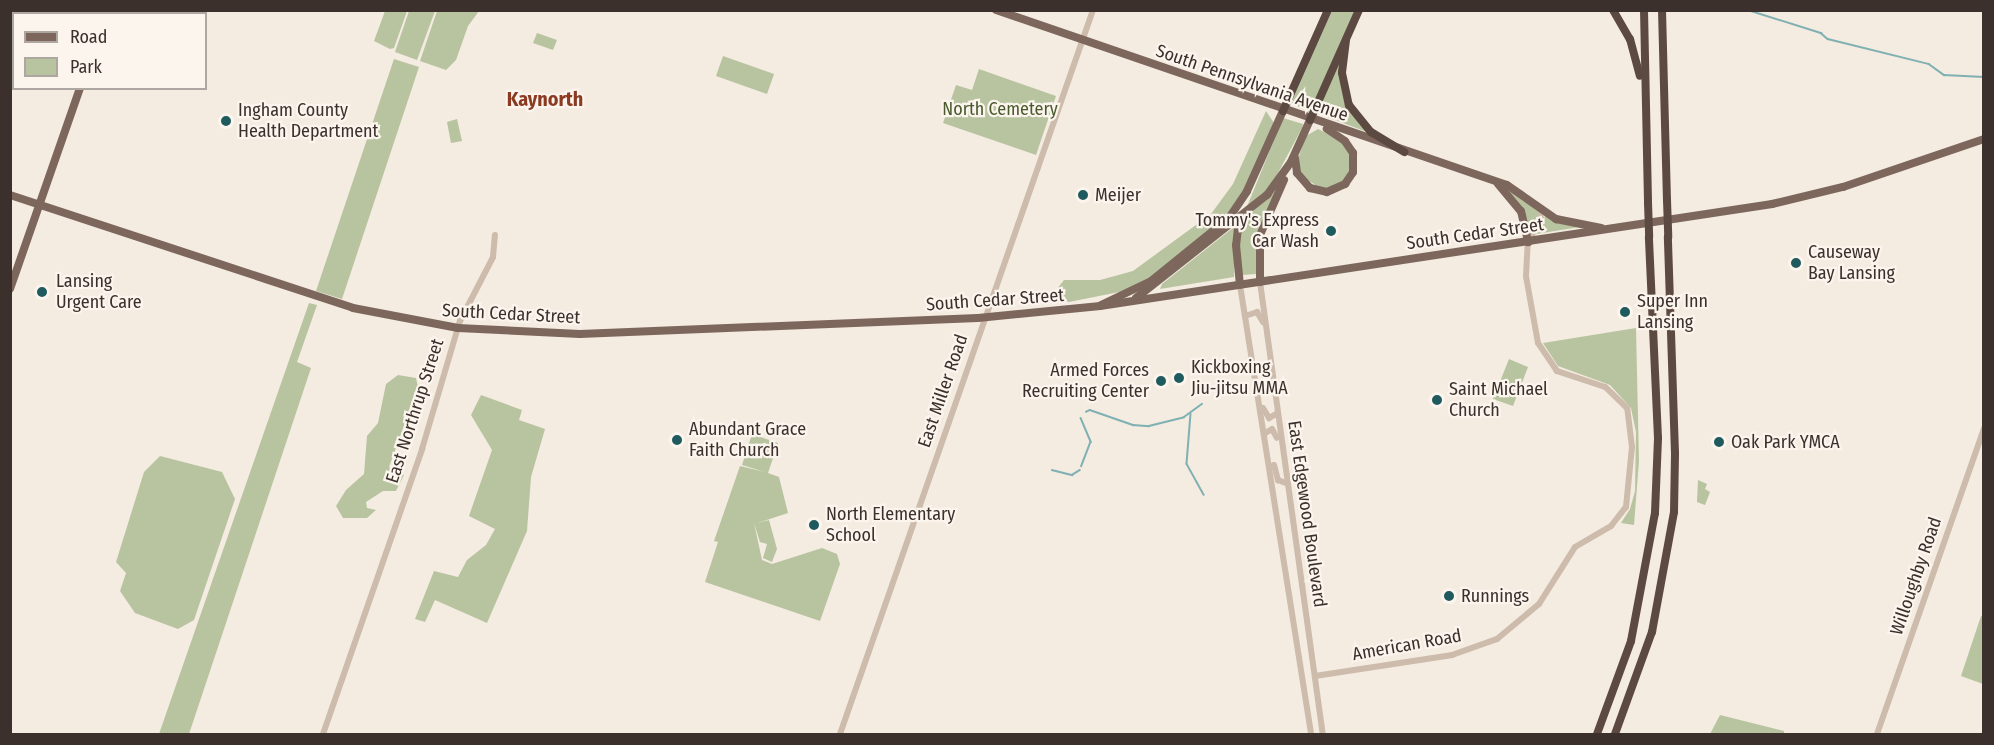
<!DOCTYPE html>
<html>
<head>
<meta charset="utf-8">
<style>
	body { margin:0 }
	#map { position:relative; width:1994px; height:745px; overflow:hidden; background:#f4ebe1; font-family:"Fira Sans Condensed",sans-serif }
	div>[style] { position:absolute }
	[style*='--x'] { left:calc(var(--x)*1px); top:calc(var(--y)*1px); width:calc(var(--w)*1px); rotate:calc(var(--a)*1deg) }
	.green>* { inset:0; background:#b8c4a0 }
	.stream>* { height:1.5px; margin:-0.75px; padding:0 0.75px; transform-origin:0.75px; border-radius:0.75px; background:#7fb0b2 }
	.minor>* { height:6px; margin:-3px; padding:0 3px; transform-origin:3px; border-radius:3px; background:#cdbbac }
	.major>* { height:8px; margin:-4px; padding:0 4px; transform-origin:4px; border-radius:4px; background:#7d675c }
	.highway>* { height:8px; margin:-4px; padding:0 4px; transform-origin:4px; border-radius:4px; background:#5c4a42 }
	.highway-bridge>* { height:8px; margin:-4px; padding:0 4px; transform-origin:4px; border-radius:4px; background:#5c4a42 }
	.dots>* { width:16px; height:16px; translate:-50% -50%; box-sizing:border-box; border:3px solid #fbf5ee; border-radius:50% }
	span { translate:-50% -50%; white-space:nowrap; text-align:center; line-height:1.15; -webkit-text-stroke:4.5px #fbf5ee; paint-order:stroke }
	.street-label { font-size:18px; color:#3b302b }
	.park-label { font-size:18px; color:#4a5a2e }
	.poi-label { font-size:18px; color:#3b302b }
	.left { translate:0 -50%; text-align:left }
	.right { translate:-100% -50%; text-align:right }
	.neighbourhood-label { font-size:20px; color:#8c3b22; font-weight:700 }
	.frame { position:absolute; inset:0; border:12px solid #3b302b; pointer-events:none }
	.legend { position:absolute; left:12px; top:12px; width:195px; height:78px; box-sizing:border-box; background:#fbf5ee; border:2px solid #aea6a0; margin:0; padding:8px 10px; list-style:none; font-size:18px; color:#3b302b }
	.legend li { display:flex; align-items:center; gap:12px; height:30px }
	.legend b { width:30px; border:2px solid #aea6a0 }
</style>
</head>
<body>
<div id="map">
	<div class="green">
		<i style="clip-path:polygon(385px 11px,407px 11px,394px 48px,390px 49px,374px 41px)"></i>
		<i style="clip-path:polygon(409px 11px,435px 11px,417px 60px,395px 52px)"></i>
		<i style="clip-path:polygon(437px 11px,479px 11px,468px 26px,456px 60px,446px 70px,420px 61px)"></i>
		<i style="clip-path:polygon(1332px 11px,1355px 11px,1309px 112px,1291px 103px)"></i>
		<i style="clip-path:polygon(537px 33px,557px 40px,553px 50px,533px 43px)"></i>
		<i style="clip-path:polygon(723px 56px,774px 74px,767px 94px,716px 76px)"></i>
		<i style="clip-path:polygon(394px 59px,419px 67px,342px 299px,316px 291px)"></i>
		<i style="clip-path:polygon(1339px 65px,1340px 77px,1367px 132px,1316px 113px)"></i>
		<i style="clip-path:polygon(979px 69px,1056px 96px,1036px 155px,943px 123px,956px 85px,972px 90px)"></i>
		<i style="clip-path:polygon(1266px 111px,1274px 123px,1243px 193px,1225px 218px,1157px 274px,1124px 291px,1069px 302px,1060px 300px,1057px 289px,1064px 280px,1100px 280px,1133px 271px,1211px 214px,1233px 184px)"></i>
		<i style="clip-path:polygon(1283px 118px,1303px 124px,1302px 128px,1269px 190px,1246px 209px)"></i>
		<i style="clip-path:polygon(457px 119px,462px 141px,451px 143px,447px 122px)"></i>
		<i style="clip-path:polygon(1318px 129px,1341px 140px,1350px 154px,1350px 170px,1343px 182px,1333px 188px,1321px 189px,1301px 175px,1298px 159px,1306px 136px)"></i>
		<i style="clip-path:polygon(1505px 188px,1538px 211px,1539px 219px,1530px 233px,1526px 217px)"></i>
		<i style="clip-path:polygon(1275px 192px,1257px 243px,1256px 274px,1242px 275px,1239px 248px,1242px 220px)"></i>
		<i style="clip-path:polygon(1545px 216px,1580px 227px,1536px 234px)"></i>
		<i style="clip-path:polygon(1234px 227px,1234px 277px,1160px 289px,1162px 284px)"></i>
		<i style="clip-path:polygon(309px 303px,317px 305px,297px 362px,311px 368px,189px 734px,159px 734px)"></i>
		<i style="clip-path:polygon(1636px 328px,1639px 461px,1634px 525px,1621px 523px,1630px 509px,1635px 491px,1636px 432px,1631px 408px,1610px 385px,1558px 366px,1543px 343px)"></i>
		<i style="clip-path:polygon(1509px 359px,1528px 367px,1513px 406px,1493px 399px)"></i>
		<i style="clip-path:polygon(398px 375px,416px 378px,418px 387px,389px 467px,404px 475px,396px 491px,383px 491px,366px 502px,367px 508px,376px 510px,367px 518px,343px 518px,336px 506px,346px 490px,364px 474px,367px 436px,378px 423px,386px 384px)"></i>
		<i style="clip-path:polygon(481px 395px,522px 410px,519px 420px,545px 429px,531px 477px,527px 531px,487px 623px,435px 600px,425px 622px,415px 619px,434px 571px,458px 577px,467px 560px,486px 545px,495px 529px,469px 516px,492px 450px,471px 415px)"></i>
		<i style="clip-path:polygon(752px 434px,778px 443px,768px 473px,779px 477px,788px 513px,757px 523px,769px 520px,777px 549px,772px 562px,763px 558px,767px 544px,760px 542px,754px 523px,762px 560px,772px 564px,822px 548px,837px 554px,840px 564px,820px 621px,705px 582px,718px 542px,714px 541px,740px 466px,765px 472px,742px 465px)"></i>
		<i style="clip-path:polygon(160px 456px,222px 472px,235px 499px,194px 620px,178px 629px,135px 613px,120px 591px,126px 573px,116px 562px,144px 472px)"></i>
		<i style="clip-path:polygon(1698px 480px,1707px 484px,1705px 489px,1710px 492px,1705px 505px,1697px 502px)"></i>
		<i style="clip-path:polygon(1981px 616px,1984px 617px,1983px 684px,1961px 676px)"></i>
		<i style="clip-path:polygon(1720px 715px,1784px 731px,1784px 734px,1710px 734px)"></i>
	</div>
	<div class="stream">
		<i style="--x:1748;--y:10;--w:77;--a:17.5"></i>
		<i style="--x:1821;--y:33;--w:9;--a:41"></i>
		<i style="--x:1828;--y:39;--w:104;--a:13.9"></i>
		<i style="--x:1929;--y:64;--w:19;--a:36"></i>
		<i style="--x:1944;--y:75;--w:40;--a:2.9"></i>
		<i style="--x:1086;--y:412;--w:4;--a:-27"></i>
		<i style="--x:1090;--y:410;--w:46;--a:19.2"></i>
		<i style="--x:1133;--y:425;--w:16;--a:4"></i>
		<i style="--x:1149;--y:426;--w:36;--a:-14"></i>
		<i style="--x:1184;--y:417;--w:22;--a:-36"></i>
		<i style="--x:1191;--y:414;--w:50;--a:94.6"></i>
		<i style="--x:1187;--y:464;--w:35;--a:61"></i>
		<i style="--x:1081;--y:418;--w:26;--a:67"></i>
		<i style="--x:1091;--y:442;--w:26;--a:111"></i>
		<i style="--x:1052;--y:470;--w:21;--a:14"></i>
		<i style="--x:1072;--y:475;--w:9;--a:-32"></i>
	</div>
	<div class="minor">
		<i style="--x:1260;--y:282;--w:456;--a:82.1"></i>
		<i style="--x:1240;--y:285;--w:455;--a:81"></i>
		<i style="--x:1245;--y:316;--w:13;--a:-18"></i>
		<i style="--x:1257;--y:312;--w:12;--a:59"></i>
		<i style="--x:1263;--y:408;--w:12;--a:59"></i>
		<i style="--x:1269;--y:418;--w:10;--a:-29"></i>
		<i style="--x:1264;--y:434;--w:9;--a:-32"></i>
		<i style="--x:1272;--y:429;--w:10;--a:61"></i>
		<i style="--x:1274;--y:465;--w:16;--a:75"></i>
		<i style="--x:1278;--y:480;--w:9;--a:21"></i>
		<i style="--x:1315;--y:676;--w:139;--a:-8.7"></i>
		<i style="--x:1452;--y:655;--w:48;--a:-19.6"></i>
		<i style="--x:1497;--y:639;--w:55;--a:-39.8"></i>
		<i style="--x:1539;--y:604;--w:67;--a:-57.7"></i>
		<i style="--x:1575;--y:547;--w:42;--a:-30.3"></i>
		<i style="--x:1611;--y:526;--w:24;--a:-52"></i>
		<i style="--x:1626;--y:507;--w:60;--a:-84.3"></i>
		<i style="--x:1632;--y:447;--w:39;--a:-97"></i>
		<i style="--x:1627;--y:408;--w:30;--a:-136"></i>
		<i style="--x:1605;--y:387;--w:51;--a:-161.6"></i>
		<i style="--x:1557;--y:371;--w:34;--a:-124"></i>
		<i style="--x:1538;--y:343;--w:68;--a:-100.2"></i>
		<i style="--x:1526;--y:276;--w:34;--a:-87"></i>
		<i style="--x:1528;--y:242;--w:26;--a:-61"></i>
		<i style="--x:1541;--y:219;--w:10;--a:-96"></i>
		<i style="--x:323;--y:734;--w:302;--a:-70.8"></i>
		<i style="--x:422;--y:449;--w:134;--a:-73.5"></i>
		<i style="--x:460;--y:321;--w:72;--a:-62.7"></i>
		<i style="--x:493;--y:257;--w:22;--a:-85"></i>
		<i style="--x:840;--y:734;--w:767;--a:-70.74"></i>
		<i style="--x:1877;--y:734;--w:324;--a:-70.7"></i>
	</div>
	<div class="major">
		<i style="--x:996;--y:10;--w:540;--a:18.9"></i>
		<i style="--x:1507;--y:185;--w:60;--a:34.8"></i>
		<i style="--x:1556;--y:219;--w:46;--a:11.3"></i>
		<i style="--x:106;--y:14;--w:4;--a:-76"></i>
		<i style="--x:1295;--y:158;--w:15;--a:82"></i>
		<i style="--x:1297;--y:173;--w:20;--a:49"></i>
		<i style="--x:1310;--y:188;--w:17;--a:13"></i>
		<i style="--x:1327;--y:192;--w:20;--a:-24"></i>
		<i style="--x:1345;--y:184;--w:14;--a:-56"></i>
		<i style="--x:1353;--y:172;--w:19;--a:-90"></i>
		<i style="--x:1353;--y:153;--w:14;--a:-124"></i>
		<i style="--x:1345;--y:141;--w:22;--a:-146"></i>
		<i style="--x:1498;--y:184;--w:35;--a:50"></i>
		<i style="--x:1521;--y:211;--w:32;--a:77"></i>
		<i style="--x:10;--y:195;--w:361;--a:18.2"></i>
		<i style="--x:353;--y:308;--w:107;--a:10.8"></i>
		<i style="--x:458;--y:328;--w:122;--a:2.8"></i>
		<i style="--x:580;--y:334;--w:398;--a:-2.3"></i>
		<i style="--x:978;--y:318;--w:123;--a:-5.6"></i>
		<i style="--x:1100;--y:306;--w:680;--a:-8.63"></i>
		<i style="--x:1772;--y:204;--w:73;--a:-13.5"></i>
		<i style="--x:1843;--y:187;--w:149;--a:-18.8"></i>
		<i style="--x:1239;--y:218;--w:27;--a:96"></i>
		<i style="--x:1236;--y:245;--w:40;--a:84.3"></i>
		<i style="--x:1260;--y:282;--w:47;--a:-90"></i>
		<i style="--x:1260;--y:235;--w:60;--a:-66.4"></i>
		<i style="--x:10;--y:289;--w:213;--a:-70.8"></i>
		<i style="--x:1136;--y:298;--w:167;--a:-38.2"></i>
		<i style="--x:1267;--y:195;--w:41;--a:-54"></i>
		<i style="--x:1291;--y:162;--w:46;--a:-65.7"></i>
		<i style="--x:1101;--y:305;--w:55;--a:-25.6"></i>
		<i style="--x:1151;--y:281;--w:100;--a:-38.9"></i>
		<i style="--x:1229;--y:218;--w:32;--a:-56"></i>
		<i style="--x:1247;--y:191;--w:88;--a:-65.8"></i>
	</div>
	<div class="highway">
		<i style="--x:1613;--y:10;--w:34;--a:60"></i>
		<i style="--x:1630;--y:39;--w:38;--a:75"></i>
		<i style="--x:1644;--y:10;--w:193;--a:88.8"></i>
		<i style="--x:1662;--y:10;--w:190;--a:88.5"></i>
		<i style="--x:1346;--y:40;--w:33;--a:97"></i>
		<i style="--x:1342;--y:73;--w:33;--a:78"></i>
		<i style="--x:1349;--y:105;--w:35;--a:51"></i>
		<i style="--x:1371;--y:132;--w:39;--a:31"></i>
		<i style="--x:1283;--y:111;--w:111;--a:-66"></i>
		<i style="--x:1310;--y:120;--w:120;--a:-66"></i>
		<i style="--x:1597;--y:734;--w:99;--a:-69.9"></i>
		<i style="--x:1631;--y:641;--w:130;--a:-79.4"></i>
		<i style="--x:1655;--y:513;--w:75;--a:-87.7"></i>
		<i style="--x:1658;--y:438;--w:201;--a:-92.6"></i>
		<i style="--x:1615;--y:734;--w:109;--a:-70.1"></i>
		<i style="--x:1652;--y:632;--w:122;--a:-79.6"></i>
		<i style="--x:1674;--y:512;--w:59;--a:-89"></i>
		<i style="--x:1675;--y:453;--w:216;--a:-91.9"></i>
	</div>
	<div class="highway-bridge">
		<i style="--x:1667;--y:200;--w:37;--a:88"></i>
		<i style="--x:1648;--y:203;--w:34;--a:88"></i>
	</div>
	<div class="dots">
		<i style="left:226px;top:121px;background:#1f5a5e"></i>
		<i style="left:1083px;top:195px;background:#1f5a5e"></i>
		<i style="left:1331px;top:231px;background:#1f5a5e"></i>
		<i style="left:1796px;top:263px;background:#1f5a5e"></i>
		<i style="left:42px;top:292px;background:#1f5a5e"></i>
		<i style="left:1625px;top:312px;background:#1f5a5e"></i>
		<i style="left:1179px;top:378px;background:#1f5a5e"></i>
		<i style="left:1161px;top:381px;background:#1f5a5e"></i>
		<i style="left:1437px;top:400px;background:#1f5a5e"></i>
		<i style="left:677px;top:440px;background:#1f5a5e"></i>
		<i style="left:1719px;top:442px;background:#1f5a5e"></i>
		<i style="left:814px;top:525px;background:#1f5a5e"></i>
		<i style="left:1449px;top:596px;background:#1f5a5e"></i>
	</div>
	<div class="street-label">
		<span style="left:1252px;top:83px;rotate:19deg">South Pennsylvania Avenue</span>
		<span style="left:1475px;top:234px;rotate:-8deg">South Cedar Street</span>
		<span style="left:995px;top:300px;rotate:-4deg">South Cedar Street</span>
		<span style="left:511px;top:314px;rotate:3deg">South Cedar Street</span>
		<span style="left:943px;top:391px;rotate:-71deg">East Miller Road</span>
		<span style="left:415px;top:411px;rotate:-72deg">East Northrup Street</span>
		<span style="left:1307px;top:514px;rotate:82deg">East Edgewood Boulevard</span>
		<span style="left:1916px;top:576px;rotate:-71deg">Willoughby Road</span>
		<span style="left:1407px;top:645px;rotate:-10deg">American Road</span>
	</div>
	<div class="park-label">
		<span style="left:1000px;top:109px">North Cemetery</span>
	</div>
	<div class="poi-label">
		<span class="left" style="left:238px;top:121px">Ingham County<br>Health Department</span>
		<span class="left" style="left:1095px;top:195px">Meijer</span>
		<span class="right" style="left:1319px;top:231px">Tommy's Express<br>Car Wash</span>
		<span class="left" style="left:1808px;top:263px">Causeway<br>Bay Lansing</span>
		<span class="left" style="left:56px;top:292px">Lansing<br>Urgent Care</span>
		<span class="left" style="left:1637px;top:312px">Super Inn<br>Lansing</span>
		<span class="left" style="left:1191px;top:378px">Kickboxing<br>Jiu-jitsu MMA</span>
		<span class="right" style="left:1149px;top:381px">Armed Forces<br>Recruiting Center</span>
		<span class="left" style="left:1449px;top:400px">Saint Michael<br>Church</span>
		<span class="left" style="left:689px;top:440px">Abundant Grace<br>Faith Church</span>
		<span class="left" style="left:1731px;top:442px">Oak Park YMCA</span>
		<span class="left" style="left:826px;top:525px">North Elementary<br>School</span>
		<span class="left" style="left:1461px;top:596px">Runnings</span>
	</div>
	<div class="neighbourhood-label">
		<span style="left:545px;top:99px">Kaynorth</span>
	</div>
	<div class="frame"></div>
	<ul class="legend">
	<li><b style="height:8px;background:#7d675c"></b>Road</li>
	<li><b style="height:16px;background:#b8c4a0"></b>Park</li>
	</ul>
</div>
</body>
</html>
